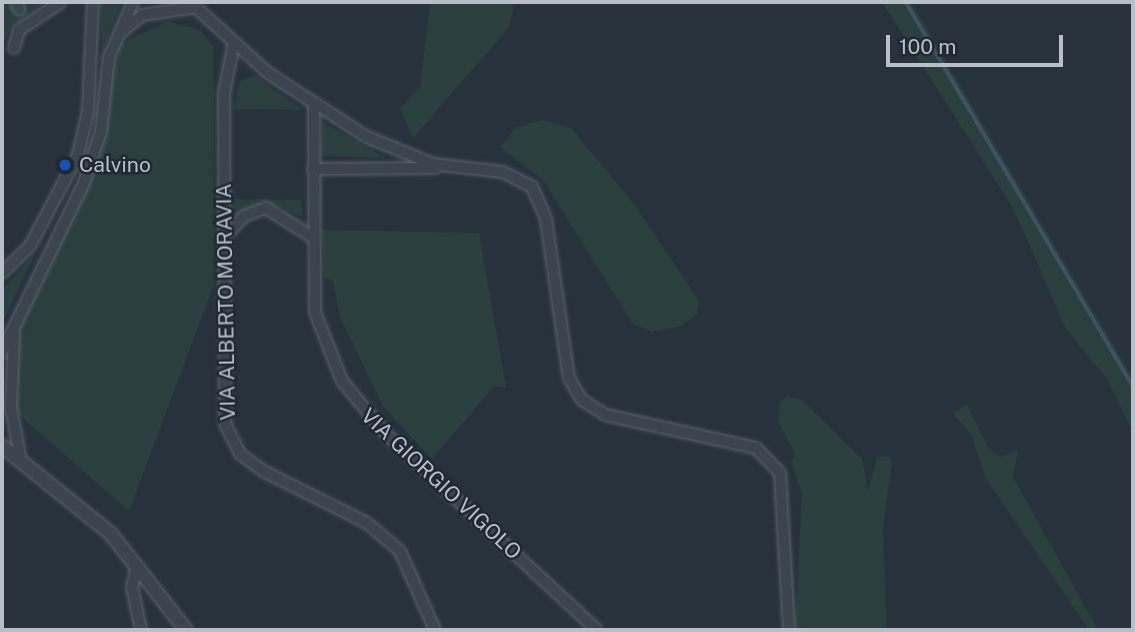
<!DOCTYPE html>
<html>
<head>
<meta charset="utf-8">
<style>
	body { margin:0 }
	#map { position:relative; width:1135px; height:632px; overflow:hidden; background:#28323d; font-family:"Public Sans",sans-serif }
	div>[style] { position:absolute }
	[style*='--x'] { left:calc(var(--x)*1px); top:calc(var(--y)*1px); width:calc(var(--w)*1px); rotate:calc(var(--a)*1deg) }
	.green>* { inset:0; background:#2b3f3f }
	.stream>* { height:3.5px; margin:-1.75px; padding:0 1.75px; transform-origin:1.75px; border-radius:1.75px; background:#405164 }
	.roads { filter:drop-shadow(0 0 2px #59626b) drop-shadow(0 0 2px #59626b) }
	.minor>* { height:10px; margin:-5px; padding:0 5px; transform-origin:5px; border-radius:5px; background:#3c444d }
	.tertiary>* { height:12px; margin:-6px; padding:0 6px; transform-origin:6px; border-radius:6px; background:#3c444d }
	.dots>* { width:19px; height:19px; translate:-50% -50%; box-sizing:border-box; border:4px solid #202933; border-radius:50% }
	span { translate:-50% -50%; white-space:nowrap; text-align:center; line-height:1.15; -webkit-text-stroke:5px #202933; paint-order:stroke }
	.poi-label { font-size:21px; color:#b8bfc8 }
	.left { translate:0 -50%; text-align:left }
	.street-label { font-size:21px; color:#b8bfc8 }
	.frame { position:absolute; inset:0; border:4px solid #b8bfc8; pointer-events:none }
	.scale { position:absolute; left:886px; top:35px; width:177px; height:32px; box-sizing:border-box; border:4px solid #b8bfc8; border-top:0; padding-left:9px; font-size:21px; line-height:24px; white-space:nowrap; color:#b8bfc8; -webkit-text-stroke:5px #202933; paint-order:stroke }
</style>
</head>
<body>
<div id="map">
	<div class="green">
		<i style="clip-path:polygon(2px 2px,45px 2px,12px 26px,2px 46px)"></i>
		<i style="clip-path:polygon(100px 2px,122px 2px,102px 52px,101px 35px)"></i>
		<i style="clip-path:polygon(430px 2px,512px 2px,513px 9px,509px 27px,413px 138px,400px 109px,420px 87px)"></i>
		<i style="clip-path:polygon(882px 2px,911px 2px,1133px 378px,1133px 432px,1107px 379px,1066px 329px,1013px 208px)"></i>
		<i style="clip-path:polygon(168px 21px,201px 31px,214px 48px,213px 287px,129px 511px,11px 408px,19px 314px,84px 183px,120px 44px)"></i>
		<i style="clip-path:polygon(256px 75px,273px 89px,303px 110px,233px 109px,240px 81px)"></i>
		<i style="clip-path:polygon(542px 120px,571px 128px,634px 204px,699px 301px,697px 313px,682px 326px,652px 332px,633px 324px,543px 180px,500px 147px,516px 128px)"></i>
		<i style="clip-path:polygon(321px 121px,387px 158px,321px 156px)"></i>
		<i style="clip-path:polygon(231px 199px,302px 200px,302px 217px,266px 202px,231px 217px)"></i>
		<i style="clip-path:polygon(322px 230px,479px 233px,506px 388px,494px 386px,432px 459px,383px 406px,340px 317px,333px 280px,324px 278px)"></i>
		<i style="clip-path:polygon(36px 252px,4px 319px,2px 324px,2px 291px)"></i>
		<i style="clip-path:polygon(787px 396px,802px 400px,862px 459px,868px 491px,877px 457px,888px 456px,892px 462px,883px 526px,887px 630px,795px 630px,802px 493px,791px 462px,795px 454px,778px 421px,780px 402px)"></i>
		<i style="clip-path:polygon(967px 405px,989px 449px,1000px 457px,1018px 450px,1013px 477px,1098px 630px,1089px 630px,985px 477px,972px 436px,953px 413px)"></i>
	</div>
	<div class="stream">
		<i style="--x:906;--y:2;--w:446;--a:59.4"></i>
	</div>
	<div class="roads">
		<div class="minor">
			<i style="--x:16;--y:2;--w:8;--a:67"></i>
			<i style="--x:190;--y:2;--w:105;--a:42.3"></i>
			<i style="--x:268;--y:73;--w:118;--a:32.9"></i>
			<i style="--x:367;--y:137;--w:71;--a:22.2"></i>
			<i style="--x:433;--y:164;--w:70;--a:6.5"></i>
			<i style="--x:503;--y:172;--w:33;--a:27"></i>
			<i style="--x:532;--y:187;--w:35;--a:66"></i>
			<i style="--x:546;--y:219;--w:161;--a:81.8"></i>
			<i style="--x:569;--y:378;--w:24;--a:60"></i>
			<i style="--x:581;--y:399;--w:30;--a:33"></i>
			<i style="--x:606;--y:415;--w:154;--a:12.4"></i>
			<i style="--x:756;--y:448;--w:35;--a:46"></i>
			<i style="--x:780;--y:473;--w:157;--a:86.7"></i>
			<i style="--x:120;--y:33;--w:28;--a:-39"></i>
			<i style="--x:142;--y:15;--w:55;--a:-8.4"></i>
			<i style="--x:234;--y:42;--w:52;--a:101.1"></i>
			<i style="--x:224;--y:93;--w:331;--a:89.8"></i>
			<i style="--x:225;--y:424;--w:34;--a:63"></i>
			<i style="--x:240;--y:454;--w:29;--a:36"></i>
			<i style="--x:263;--y:471;--w:116;--a:26.6"></i>
			<i style="--x:367;--y:523;--w:43;--a:40.3"></i>
			<i style="--x:400;--y:551;--w:86;--a:66.1"></i>
			<i style="--x:14;--y:48;--w:19;--a:-74"></i>
			<i style="--x:19;--y:30;--w:50;--a:-33.7"></i>
			<i style="--x:314;--y:106;--w:206;--a:89.7"></i>
			<i style="--x:315;--y:312;--w:74;--a:68.6"></i>
			<i style="--x:342;--y:381;--w:69;--a:50.3"></i>
			<i style="--x:386;--y:434;--w:288;--a:42.9"></i>
			<i style="--x:313;--y:169;--w:122;--a:-0.5"></i>
			<i style="--x:223;--y:238;--w:30;--a:-46"></i>
			<i style="--x:244;--y:216;--w:23;--a:-20"></i>
			<i style="--x:266;--y:208;--w:54;--a:32.2"></i>
			<i style="--x:2;--y:273;--w:39;--a:-44"></i>
			<i style="--x:30;--y:246;--w:103;--a:-62.2"></i>
			<i style="--x:78;--y:155;--w:45;--a:-77.2"></i>
			<i style="--x:88;--y:111;--w:109;--a:-87.4"></i>
			<i style="--x:14;--y:333;--w:75;--a:92.3"></i>
			<i style="--x:11;--y:408;--w:54;--a:79.3"></i>
			<i style="--x:2;--y:352;--w:188;--a:-64.1"></i>
			<i style="--x:84;--y:183;--w:54;--a:-71.6"></i>
			<i style="--x:101;--y:132;--w:75;--a:-83.9"></i>
			<i style="--x:109;--y:57;--w:60;--a:-66.4"></i>
			<i style="--x:137;--y:566;--w:22;--a:103"></i>
			<i style="--x:132;--y:587;--w:44;--a:78.2"></i>
		</div>
		<div class="tertiary">
			<i style="--x:2;--y:446;--w:140;--a:38.9"></i>
			<i style="--x:111;--y:534;--w:122;--a:52"></i>
		</div>
	</div>
	<div class="dots">
		<i style="left:65px;top:165px;background:#1a4fb4"></i>
	</div>
	<div class="poi-label">
		<span class="left" style="left:79px;top:165px">Calvino</span>
	</div>
	<div class="street-label">
		<span style="left:226px;top:302px;rotate:-91deg">VIA ALBERTO MORAVIA</span>
		<span style="left:441px;top:484px;rotate:43deg">VIA GIORGIO VIGOLO</span>
	</div>
	<div class="frame"></div>
	<div class="scale">100 m</div>
</div>
</body>
</html>
